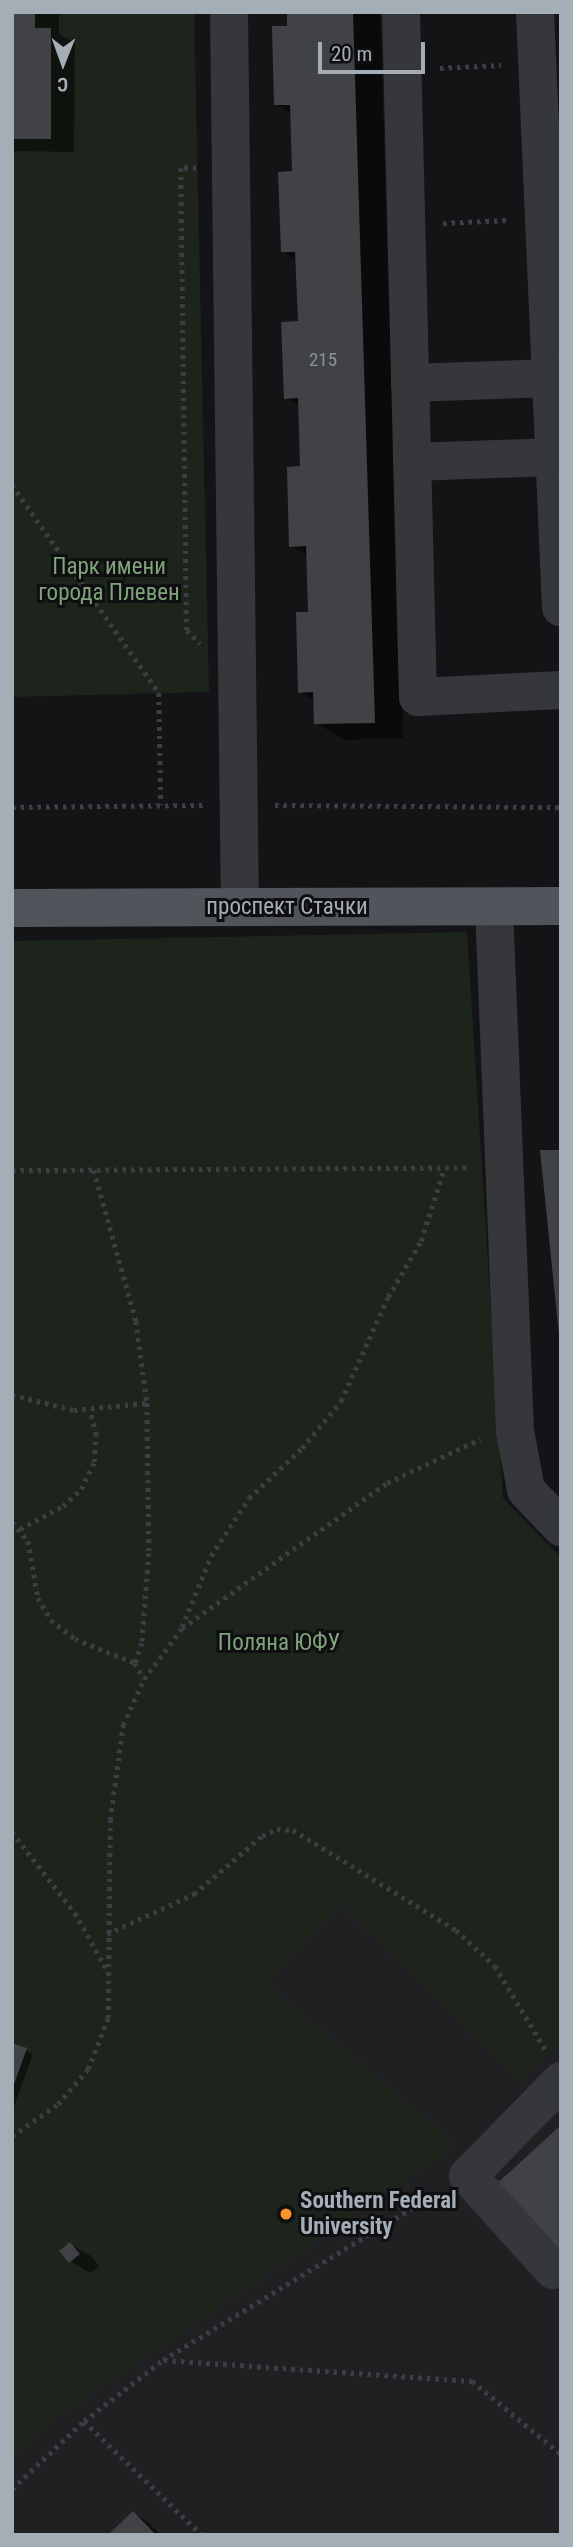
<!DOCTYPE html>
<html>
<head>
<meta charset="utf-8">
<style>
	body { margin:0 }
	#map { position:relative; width:573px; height:2547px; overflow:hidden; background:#141416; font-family:"Roboto Condensed",sans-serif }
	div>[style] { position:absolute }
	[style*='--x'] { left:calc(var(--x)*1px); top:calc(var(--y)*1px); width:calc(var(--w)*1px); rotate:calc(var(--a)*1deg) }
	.built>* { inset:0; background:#202023 }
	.green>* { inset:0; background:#1c241c }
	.shadow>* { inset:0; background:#0007 }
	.building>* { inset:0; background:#404246 }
	.path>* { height:4.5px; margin-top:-2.25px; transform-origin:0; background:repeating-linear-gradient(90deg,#3b3e42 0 3.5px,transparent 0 8.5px) }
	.minor>* { height:38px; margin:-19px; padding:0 19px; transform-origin:19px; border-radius:19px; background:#35373b }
	.major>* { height:38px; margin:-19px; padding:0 19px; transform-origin:19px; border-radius:19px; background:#51545a }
	.dots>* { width:19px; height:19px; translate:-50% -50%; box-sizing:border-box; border:4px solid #0f0f11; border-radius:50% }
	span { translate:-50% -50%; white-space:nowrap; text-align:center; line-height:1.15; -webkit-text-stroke:6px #0f0f11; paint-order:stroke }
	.number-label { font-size:19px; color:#8c929b }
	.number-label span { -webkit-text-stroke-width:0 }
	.park-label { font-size:23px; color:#7fa37b }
	.street-label { font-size:23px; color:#a5adb7 }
	.poi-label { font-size:23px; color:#a5adb7; font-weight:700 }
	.left { translate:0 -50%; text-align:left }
	.frame { position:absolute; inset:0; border:14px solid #a5adb7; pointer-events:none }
	.north { position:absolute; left:28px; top:28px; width:70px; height:70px; -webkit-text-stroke:5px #0f0f11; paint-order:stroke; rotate:181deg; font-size:19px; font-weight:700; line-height:28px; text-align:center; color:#a5adb7 }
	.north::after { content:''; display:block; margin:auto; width:24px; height:32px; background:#a5adb7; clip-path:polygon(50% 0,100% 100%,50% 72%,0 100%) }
	.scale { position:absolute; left:318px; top:42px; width:107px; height:32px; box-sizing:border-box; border:4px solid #a5adb7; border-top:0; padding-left:9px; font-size:21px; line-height:24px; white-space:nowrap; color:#a5adb7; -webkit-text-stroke:5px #0f0f11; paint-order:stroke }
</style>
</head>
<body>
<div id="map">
	<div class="built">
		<i style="clip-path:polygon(561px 1770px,561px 2535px,12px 2535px,12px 1893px)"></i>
	</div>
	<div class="green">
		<i style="clip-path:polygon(12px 12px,194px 12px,209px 692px,12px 697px)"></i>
		<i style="clip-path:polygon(467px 932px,503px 1498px,561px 1558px,561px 2042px,520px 2081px,342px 1904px,266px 1984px,458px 2145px,56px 2418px,12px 2459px,12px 941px)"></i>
	</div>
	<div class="shadow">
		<i style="clip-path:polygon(12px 12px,59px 12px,59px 34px,75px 43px,74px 152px,12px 151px)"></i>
		<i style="clip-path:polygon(80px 12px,133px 12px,83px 14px)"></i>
		<i style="clip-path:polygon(289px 12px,380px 12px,403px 738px,345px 740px,316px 723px,315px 701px,300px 692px,310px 613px,308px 556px,291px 546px,302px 468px,300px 406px,286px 398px,299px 323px,297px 260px,282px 251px,294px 172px,292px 114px,276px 104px)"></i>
		<i style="clip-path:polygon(12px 2045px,33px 2054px,14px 2106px,12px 2106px)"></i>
		<i style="clip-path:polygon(70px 2244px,91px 2256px,99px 2266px,90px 2273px,70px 2261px)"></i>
		<i style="clip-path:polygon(133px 2513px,148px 2522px,161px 2535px,111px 2535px)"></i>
	</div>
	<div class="building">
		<i style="clip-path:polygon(12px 12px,35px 12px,35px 28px,51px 28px,51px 139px,12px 139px)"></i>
		<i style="clip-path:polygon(287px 12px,353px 12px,375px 723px,314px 724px,313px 692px,298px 693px,296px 612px,308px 612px,306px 546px,289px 547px,287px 467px,300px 466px,298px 398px,284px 399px,281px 322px,298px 321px,295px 252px,281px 252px,278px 172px,292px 171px,290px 105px,274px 105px,272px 26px,287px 26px)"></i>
		<i style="clip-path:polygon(540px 1150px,561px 1150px,561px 1335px,559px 1335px)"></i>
		<i style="clip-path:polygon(12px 2043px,27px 2048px,13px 2087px,12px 2087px)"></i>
		<i style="clip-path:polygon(561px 2125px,561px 2247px,553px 2254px,492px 2188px)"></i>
		<i style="clip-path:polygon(70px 2242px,80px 2254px,69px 2263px,59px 2251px)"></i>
		<i style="clip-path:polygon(133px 2511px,156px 2535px,108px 2535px)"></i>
	</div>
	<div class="path">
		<i style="--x:440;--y:68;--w:61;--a:-2.8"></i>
		<i style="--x:196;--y:168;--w:15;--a:180"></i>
		<i style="--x:181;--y:168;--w:462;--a:89.3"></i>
		<i style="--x:187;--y:630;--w:19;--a:47"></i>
		<i style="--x:443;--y:223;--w:65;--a:-2.6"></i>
		<i style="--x:12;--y:485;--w:255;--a:54.7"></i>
		<i style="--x:159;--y:693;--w:112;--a:89"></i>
		<i style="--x:275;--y:805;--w:286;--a:0.4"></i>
		<i style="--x:12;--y:807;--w:191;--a:-0.6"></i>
		<i style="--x:12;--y:1170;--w:456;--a:-0.3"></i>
		<i style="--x:94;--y:1170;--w:157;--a:74.5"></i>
		<i style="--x:136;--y:1321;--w:83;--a:82.4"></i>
		<i style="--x:147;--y:1403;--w:150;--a:89.2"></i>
		<i style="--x:149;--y:1553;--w:90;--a:94.4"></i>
		<i style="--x:142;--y:1643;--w:21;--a:109"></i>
		<i style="--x:12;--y:1395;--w:64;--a:13.6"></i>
		<i style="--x:74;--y:1410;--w:73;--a:-5.5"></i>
		<i style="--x:12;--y:1522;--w:25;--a:50"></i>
		<i style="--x:28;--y:1541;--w:58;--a:80"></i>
		<i style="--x:38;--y:1598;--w:26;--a:59"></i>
		<i style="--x:51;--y:1620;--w:31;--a:38"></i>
		<i style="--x:75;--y:1639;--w:65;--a:21.8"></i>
		<i style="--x:135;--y:1663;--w:18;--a:61"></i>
		<i style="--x:20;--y:1529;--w:49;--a:-28.1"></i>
		<i style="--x:63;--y:1506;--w:25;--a:-43"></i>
		<i style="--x:81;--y:1489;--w:30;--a:-64"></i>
		<i style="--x:94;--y:1462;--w:27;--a:-86"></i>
		<i style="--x:96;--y:1435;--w:25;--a:-104"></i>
		<i style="--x:182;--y:1627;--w:77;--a:-67.8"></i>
		<i style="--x:211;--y:1556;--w:69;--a:-56.8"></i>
		<i style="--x:249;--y:1498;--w:73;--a:-43.3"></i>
		<i style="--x:302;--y:1448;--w:61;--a:-50.3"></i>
		<i style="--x:341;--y:1401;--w:114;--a:-65.7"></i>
		<i style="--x:388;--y:1297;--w:65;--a:-59.5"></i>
		<i style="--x:421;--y:1241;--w:76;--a:-72.3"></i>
		<i style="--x:12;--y:1832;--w:103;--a:52.1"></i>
		<i style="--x:75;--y:1913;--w:63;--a:60.6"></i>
		<i style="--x:107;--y:1934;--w:96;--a:-24.7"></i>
		<i style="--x:194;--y:1894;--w:89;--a:-40.5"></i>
		<i style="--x:262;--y:1836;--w:17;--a:-25"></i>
		<i style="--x:277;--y:1829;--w:16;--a:4"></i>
		<i style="--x:293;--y:1830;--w:191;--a:31.5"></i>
		<i style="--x:456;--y:1930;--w:53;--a:42.7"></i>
		<i style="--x:495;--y:1966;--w:97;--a:58.9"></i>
		<i style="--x:12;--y:2136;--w:56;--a:-34.8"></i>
		<i style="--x:58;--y:2104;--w:46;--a:-49.4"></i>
		<i style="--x:88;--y:2069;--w:55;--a:-68.6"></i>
		<i style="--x:108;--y:2018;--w:198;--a:-89.4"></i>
		<i style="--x:110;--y:1820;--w:96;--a:-82.2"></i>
		<i style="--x:123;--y:1725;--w:51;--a:-65.5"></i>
		<i style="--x:144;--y:1679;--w:64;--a:-53.3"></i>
		<i style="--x:182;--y:1628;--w:251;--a:-35.3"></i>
		<i style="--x:387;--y:1483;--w:103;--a:-25.3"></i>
		<i style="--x:164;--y:2360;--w:309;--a:3.9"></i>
		<i style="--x:472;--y:2381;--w:115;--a:39.4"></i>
		<i style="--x:84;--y:2421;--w:164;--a:44"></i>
		<i style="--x:12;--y:2489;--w:99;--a:-43.4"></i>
		<i style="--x:84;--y:2421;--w:100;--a:-37.7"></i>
		<i style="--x:163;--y:2360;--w:321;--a:-31.4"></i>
	</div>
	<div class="minor">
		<i style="--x:229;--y:12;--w:895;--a:89.3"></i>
		<i style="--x:401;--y:12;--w:685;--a:88.58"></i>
		<i style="--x:418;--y:697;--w:143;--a:-2.8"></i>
		<i style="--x:535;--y:12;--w:596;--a:87.5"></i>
		<i style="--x:410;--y:383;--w:141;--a:-2"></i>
		<i style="--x:412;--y:462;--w:142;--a:-2"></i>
		<i style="--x:494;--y:908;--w:523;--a:87.7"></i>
		<i style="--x:515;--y:1431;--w:60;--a:79.4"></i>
		<i style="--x:526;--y:1490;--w:51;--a:46.6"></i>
		<i style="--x:553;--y:2270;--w:127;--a:-132.1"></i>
		<i style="--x:468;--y:2176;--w:133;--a:-45.6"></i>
	</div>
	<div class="major">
		<i style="--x:12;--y:908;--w:549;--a:-0.21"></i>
	</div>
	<div class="dots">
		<i style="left:286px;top:2214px;background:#fa9328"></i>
	</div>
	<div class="number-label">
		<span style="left:323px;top:360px">215</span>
	</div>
	<div class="park-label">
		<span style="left:109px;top:580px">Парк имени<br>города Плевен</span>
		<span style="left:279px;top:1643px">Поляна ЮФУ</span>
	</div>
	<div class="street-label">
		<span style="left:287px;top:907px">проспект Стачки</span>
	</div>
	<div class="poi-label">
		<span class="left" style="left:300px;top:2214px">Southern Federal<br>University</span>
	</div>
	<div class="frame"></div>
	<div class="north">С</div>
	<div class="scale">20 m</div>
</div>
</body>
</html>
